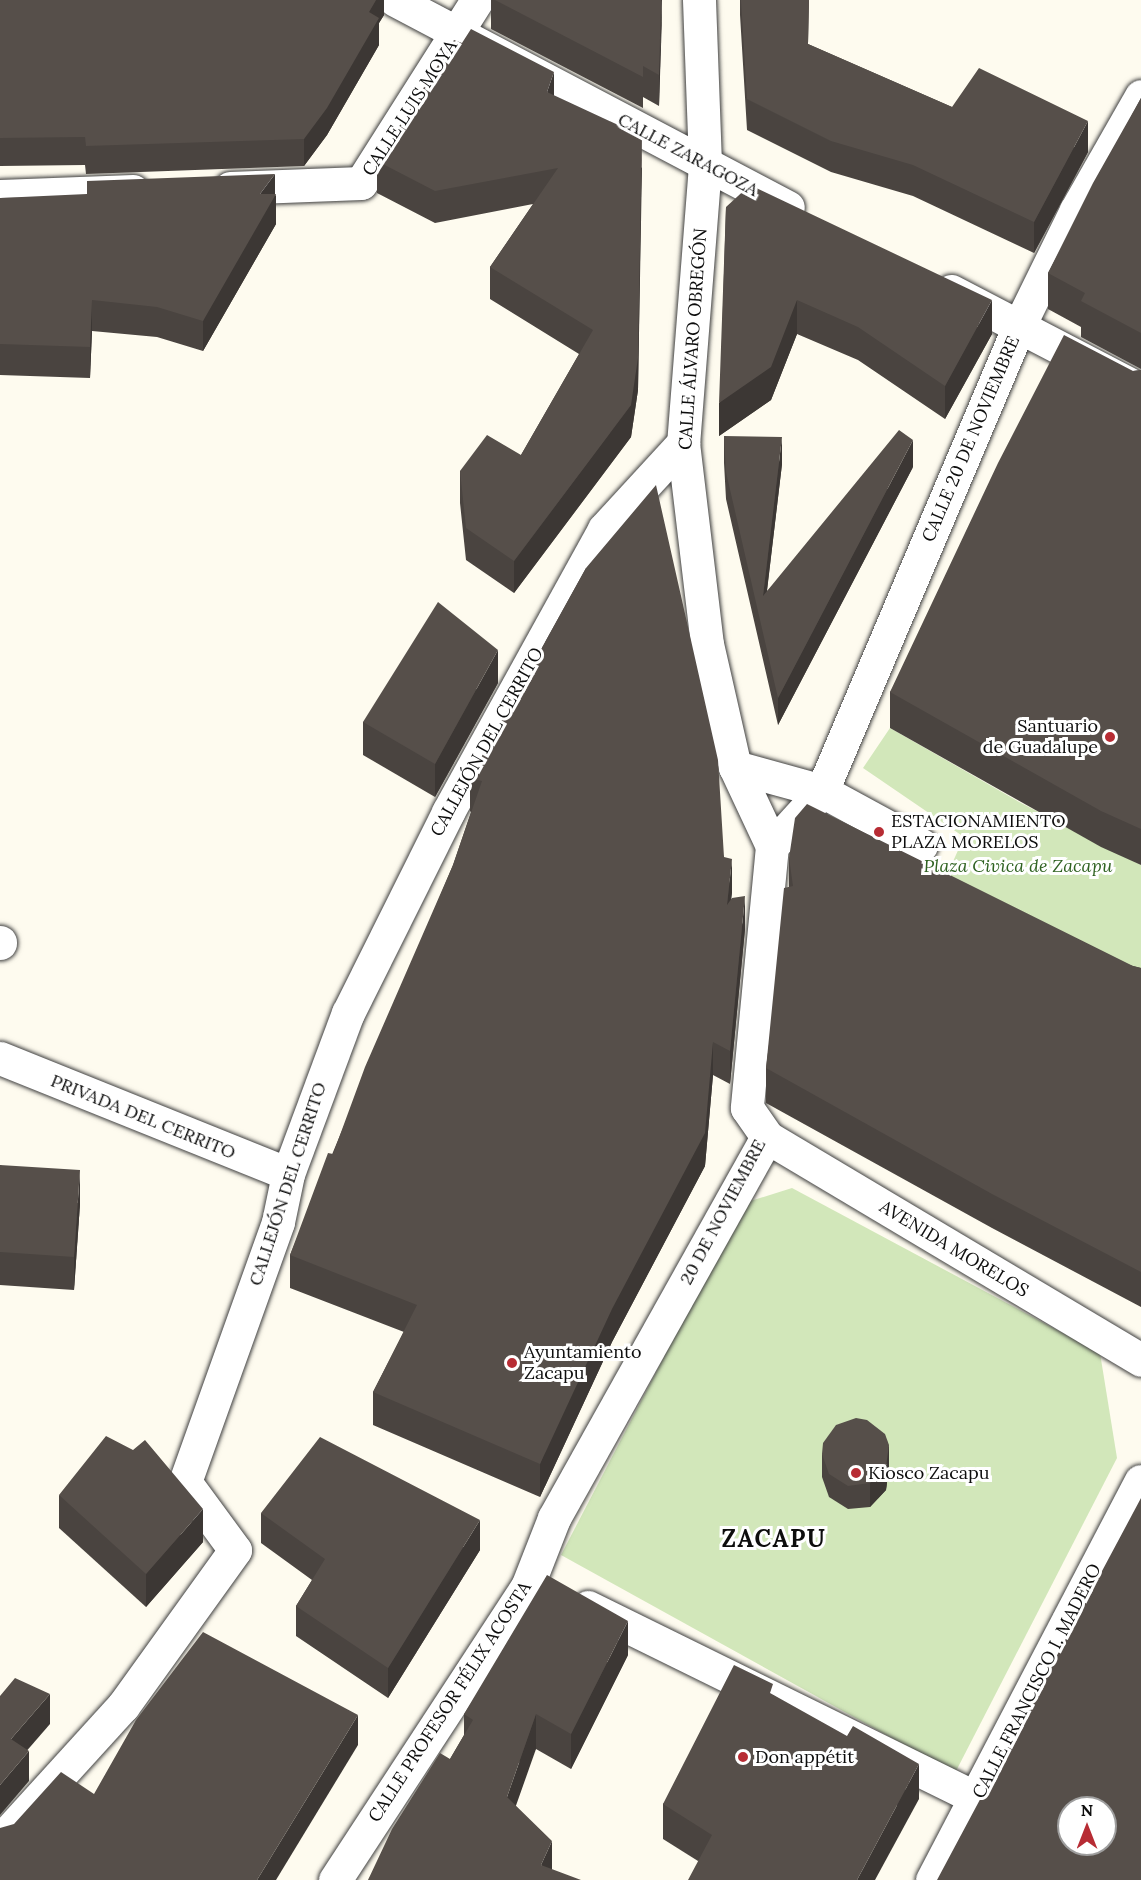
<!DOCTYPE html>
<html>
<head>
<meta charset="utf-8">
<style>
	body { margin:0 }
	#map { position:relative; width:1141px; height:1880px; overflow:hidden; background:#fefbef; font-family:Lora,serif }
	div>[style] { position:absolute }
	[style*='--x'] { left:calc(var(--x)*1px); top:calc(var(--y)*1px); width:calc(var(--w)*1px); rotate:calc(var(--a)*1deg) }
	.green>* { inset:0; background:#d2e7ba }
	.roads { filter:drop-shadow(0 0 2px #404040) drop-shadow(0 0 2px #404040) }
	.pedestrian>* { height:33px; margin:-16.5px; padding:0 16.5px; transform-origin:16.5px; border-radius:16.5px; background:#fff }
	.minor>* { height:33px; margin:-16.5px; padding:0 16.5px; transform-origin:16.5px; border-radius:16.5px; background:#fff }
	.tertiary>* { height:33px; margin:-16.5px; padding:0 16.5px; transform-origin:16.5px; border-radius:16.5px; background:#fff }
	.wall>* { inset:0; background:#4a4440 }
	.shaded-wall>* { inset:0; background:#3c3734 }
	.building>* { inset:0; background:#564f4a }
	.dots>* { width:16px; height:16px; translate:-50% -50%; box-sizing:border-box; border:3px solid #fff; border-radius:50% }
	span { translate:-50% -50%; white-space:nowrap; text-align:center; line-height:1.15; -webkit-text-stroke:6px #fff; paint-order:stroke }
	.street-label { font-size:18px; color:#0d0d0d }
	.poi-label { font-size:18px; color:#0d0d0d }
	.right { translate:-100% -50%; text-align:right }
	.left { translate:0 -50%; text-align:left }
	.park-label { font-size:18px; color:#2f6221; font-style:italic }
	.district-label { font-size:24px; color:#0d0d0d; font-weight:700; letter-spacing:1.5px }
	.north { position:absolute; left:1057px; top:1796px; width:60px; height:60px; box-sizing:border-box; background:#fff; border:2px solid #9e9e9e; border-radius:50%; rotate:0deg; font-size:16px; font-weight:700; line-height:24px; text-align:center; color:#0d0d0d }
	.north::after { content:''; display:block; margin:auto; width:21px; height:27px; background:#b72c34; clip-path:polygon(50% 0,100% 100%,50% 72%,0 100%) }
</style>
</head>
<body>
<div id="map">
	<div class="green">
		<i style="clip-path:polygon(890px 728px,1021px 803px,1141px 865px,1141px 990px,942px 886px,964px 837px,863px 768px)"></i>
		<i style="clip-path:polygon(792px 1188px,1100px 1353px,1117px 1458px,955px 1773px,561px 1555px,744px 1203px)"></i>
	</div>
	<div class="roads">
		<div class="pedestrian">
			<i style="--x:0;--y:1841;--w:183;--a:-47.7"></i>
		</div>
		<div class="minor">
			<i style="--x:230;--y:188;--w:131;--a:-2.2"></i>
			<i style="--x:361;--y:183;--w:217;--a:-57.6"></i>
			<i style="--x:0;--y:196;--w:133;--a:-2.2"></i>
			<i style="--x:1019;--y:326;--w:129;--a:-63.8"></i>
			<i style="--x:1076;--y:210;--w:131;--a:-60.3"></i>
			<i style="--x:735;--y:767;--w:90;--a:15.4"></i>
			<i style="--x:822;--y:791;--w:113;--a:28.6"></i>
			<i style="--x:0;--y:943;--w:1;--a:-90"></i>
			<i style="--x:0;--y:1058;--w:310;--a:21.9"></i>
			<i style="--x:588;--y:1607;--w:433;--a:26.2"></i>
			<i style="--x:123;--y:1706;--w:192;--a:-54.3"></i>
			<i style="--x:235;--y:1550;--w:84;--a:-126.3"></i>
			<i style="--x:185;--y:1482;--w:276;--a:-70.3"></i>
			<i style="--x:278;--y:1222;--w:49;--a:-78.2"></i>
			<i style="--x:288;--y:1174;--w:172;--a:-69.6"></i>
			<i style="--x:348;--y:1013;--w:225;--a:-63.5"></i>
			<i style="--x:448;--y:812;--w:323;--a:-61.1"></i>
			<i style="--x:604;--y:529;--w:117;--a:-47.4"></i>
		</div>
		<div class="tertiary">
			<i style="--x:395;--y:0;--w:444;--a:27.8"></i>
			<i style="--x:699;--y:0;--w:165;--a:87.9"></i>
			<i style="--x:705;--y:165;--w:279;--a:94.5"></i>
			<i style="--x:683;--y:443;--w:202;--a:83.2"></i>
			<i style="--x:707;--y:644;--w:126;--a:77.2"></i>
			<i style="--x:735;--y:767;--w:87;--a:64.9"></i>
			<i style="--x:951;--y:291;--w:214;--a:27.5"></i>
			<i style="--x:1019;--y:326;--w:505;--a:112.96"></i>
			<i style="--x:822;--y:791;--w:74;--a:132.3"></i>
			<i style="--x:772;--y:846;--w:263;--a:95.5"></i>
			<i style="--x:747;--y:1108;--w:35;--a:55"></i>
			<i style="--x:767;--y:1137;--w:435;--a:30.8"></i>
			<i style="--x:335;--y:1880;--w:350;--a:-56.8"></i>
			<i style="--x:527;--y:1587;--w:74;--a:-68.6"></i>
			<i style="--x:554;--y:1518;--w:436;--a:-60.8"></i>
			<i style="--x:932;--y:1880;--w:450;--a:-62.4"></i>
		</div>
	</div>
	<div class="wall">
		<i style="clip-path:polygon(0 0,384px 0,384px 15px,379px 23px,379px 45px,327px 135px,304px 166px,86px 174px,85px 165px,0 166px)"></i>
		<i style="clip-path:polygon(491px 0,662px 0,659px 106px,643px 97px,643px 108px,491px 29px)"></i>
		<i style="clip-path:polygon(740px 0,809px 0,808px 44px,952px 107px,1088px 152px,1034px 253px,913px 196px,831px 172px,747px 130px,740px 15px)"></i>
		<i style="clip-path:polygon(554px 96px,642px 168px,638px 390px,631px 437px,514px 593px,466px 560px,460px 503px,460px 471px,521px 455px,579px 354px,490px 299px,490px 267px,533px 204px,435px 223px,377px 193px,377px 161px)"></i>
		<i style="clip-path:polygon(1141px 98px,1141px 369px,1081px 337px,1081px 327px,1048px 309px,1048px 273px)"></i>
		<i style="clip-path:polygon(275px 194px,276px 224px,203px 351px,157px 337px,92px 331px,90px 378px,0 375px,0 198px)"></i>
		<i style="clip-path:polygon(726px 207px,992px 334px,945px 419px,858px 360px,797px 334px,771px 400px,719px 436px)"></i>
		<i style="clip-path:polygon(1141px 370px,1141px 865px,1101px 847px,890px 728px,890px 692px,1133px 371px)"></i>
		<i style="clip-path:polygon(724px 436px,782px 464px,767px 591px,913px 467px,778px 725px,726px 499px,724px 463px)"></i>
		<i style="clip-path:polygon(586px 568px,724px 857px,732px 892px,731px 899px,745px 929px,730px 1084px,713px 1075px,705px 1166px,612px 1342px,540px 1497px,373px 1425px,373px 1392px,404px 1332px,290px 1288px,290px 1255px,453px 865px,471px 812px,470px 811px,470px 778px)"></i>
		<i style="clip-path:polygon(498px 683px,435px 797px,363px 755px,363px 722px)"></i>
		<i style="clip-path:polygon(789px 858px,1133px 966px,1141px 968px,1141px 1307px,992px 1228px,766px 1103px,766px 1068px,789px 887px)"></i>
		<i style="clip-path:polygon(0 1165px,80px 1204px,74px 1290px,0 1285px)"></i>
		<i style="clip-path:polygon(822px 1454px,889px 1468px,886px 1490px,870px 1507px,848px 1509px,829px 1497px,822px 1477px)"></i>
		<i style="clip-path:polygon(59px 1495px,203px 1542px,146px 1607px,59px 1528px)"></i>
		<i style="clip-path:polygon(261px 1513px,480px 1550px,388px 1698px,296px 1636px,296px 1606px,312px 1580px,261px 1543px)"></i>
		<i style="clip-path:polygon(628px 1655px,571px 1769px,536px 1749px,368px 1880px,450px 1759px,464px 1735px,464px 1714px)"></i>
		<i style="clip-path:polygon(773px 1695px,919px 1799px,698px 1861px,663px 1839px,663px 1804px)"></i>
	</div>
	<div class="shaded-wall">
		<i style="clip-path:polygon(376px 0,384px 0,384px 15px,379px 23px,379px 45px,327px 135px,304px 166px,304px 139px,369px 12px)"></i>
		<i style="clip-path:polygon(662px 0,662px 17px,659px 106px,659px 75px)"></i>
		<i style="clip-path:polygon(554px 72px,554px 104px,547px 92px)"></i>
		<i style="clip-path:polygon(1088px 121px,1088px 152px,1034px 253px,1034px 222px)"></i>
		<i style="clip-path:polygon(642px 136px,638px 390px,631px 437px,514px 593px,514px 561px,631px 405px)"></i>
		<i style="clip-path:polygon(275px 174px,275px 196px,276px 194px,276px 224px,203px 351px,203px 321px,260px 194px)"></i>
		<i style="clip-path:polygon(92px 300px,92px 331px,90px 378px,90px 347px)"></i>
		<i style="clip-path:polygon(797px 300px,797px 334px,771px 400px,719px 436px,719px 403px)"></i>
		<i style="clip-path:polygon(992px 300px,992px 334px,945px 419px,945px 386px)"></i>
		<i style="clip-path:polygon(782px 437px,782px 464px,763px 623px,763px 596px)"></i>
		<i style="clip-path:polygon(913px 440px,913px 467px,778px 725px,778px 698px)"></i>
		<i style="clip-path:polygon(498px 650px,498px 683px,435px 797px,435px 764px)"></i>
		<i style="clip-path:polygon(732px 859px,732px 892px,727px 938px,727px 905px)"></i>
		<i style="clip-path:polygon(745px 896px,745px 929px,730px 1084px,730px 1051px)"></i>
		<i style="clip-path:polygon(713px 1042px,713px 1075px,705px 1166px,612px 1342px,540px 1497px,540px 1464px)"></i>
		<i style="clip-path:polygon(80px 1170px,80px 1204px,74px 1290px,74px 1257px)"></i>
		<i style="clip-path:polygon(889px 1445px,889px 1468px,886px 1490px,870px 1507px,870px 1483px)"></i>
		<i style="clip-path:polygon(203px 1509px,203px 1542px,146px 1607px,146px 1574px)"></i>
		<i style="clip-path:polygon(480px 1520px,480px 1550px,388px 1698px,388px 1668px)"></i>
		<i style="clip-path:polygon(628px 1621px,628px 1655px,571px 1769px,571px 1734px)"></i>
		<i style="clip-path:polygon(50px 1694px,50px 1724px,11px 1769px,11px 1739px)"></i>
		<i style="clip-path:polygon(536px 1714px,536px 1749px,507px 1831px,507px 1797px)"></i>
		<i style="clip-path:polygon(358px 1715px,358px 1745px,276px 1880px,257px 1880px)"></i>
		<i style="clip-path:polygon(29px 1751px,29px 1781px,0 1815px,0 1785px)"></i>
		<i style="clip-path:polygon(919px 1764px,919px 1799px,875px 1880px,857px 1880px)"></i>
		<i style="clip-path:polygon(552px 1841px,552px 1876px,541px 1865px)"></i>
	</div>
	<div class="building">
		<i style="clip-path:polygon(0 0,376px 0,369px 12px,379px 18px,327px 108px,304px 139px,86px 146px,85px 137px,0 138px)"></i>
		<i style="clip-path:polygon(495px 0,661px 0,659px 75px,643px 66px,643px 77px)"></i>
		<i style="clip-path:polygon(741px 0,809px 0,808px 44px,952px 107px,979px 68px,1088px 121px,1034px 222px,913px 165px,831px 141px,747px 99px)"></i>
		<i style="clip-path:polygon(471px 29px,554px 72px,547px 92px,642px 136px,638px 358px,631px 405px,514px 561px,466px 528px,460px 471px,487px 435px,521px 455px,593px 330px,490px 267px,558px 168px,435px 191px,377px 161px,454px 40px,462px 43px)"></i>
		<i style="clip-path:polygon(1141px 98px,1141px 333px,1081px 301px,1085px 293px,1048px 273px,1093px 183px)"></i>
		<i style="clip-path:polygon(275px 174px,260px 194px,276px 194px,203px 321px,157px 307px,92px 300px,90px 347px,0 344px,0 198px,87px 194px,87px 181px)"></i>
		<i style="clip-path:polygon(750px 185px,992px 300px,945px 386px,858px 327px,797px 300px,771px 367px,719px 403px,726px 207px)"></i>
		<i style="clip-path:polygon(1064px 335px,1133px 371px,1141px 370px,1141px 829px,1101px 811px,890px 692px,998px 463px)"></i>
		<i style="clip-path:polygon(899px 430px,913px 440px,778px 698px,726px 472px,724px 436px,782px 437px,763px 596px)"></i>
		<i style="clip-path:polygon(656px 485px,718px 760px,724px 857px,732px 859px,727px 905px,732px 898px,745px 896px,730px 1051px,713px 1042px,705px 1133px,612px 1309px,540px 1464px,373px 1392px,417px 1305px,290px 1255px,328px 1153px,333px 1154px,365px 1067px,453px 865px,482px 781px,470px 778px,586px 568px)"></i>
		<i style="clip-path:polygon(438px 602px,498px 650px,435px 764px,363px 722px)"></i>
		<i style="clip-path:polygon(807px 804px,1133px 966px,1141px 968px,1141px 1272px,992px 1194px,766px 1068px,784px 888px,793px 886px,789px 858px,795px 818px)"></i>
		<i style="clip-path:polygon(0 1165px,80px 1170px,74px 1257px,0 1252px)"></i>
		<i style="clip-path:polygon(856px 1418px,867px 1420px,885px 1434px,889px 1445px,886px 1467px,870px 1483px,848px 1486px,829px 1474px,822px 1454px,823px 1443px,836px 1425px)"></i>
		<i style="clip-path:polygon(106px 1436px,133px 1450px,145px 1440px,203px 1509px,146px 1574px,59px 1495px)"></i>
		<i style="clip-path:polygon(320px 1437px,480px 1520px,388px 1668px,296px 1606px,325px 1559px,261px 1513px)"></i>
		<i style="clip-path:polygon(evenodd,1141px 1498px,1141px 1880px,937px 1880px,1141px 1498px,1069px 1808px,1105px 1808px,1105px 1844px,1069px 1844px,1069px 1808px)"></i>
		<i style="clip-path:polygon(547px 1575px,628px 1621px,571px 1734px,536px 1714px,507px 1797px,552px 1841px,541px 1865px,581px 1880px,368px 1880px,392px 1829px,440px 1753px,450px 1759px,473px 1720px,464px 1714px)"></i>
		<i style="clip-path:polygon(203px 1632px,358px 1715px,257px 1880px,0 1880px,0 1828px,14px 1824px,61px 1772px,94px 1794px,136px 1720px)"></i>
		<i style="clip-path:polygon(734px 1665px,773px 1684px,770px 1693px,847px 1736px,853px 1726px,919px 1764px,857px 1880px,688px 1880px,712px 1835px,663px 1804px)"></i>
		<i style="clip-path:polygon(15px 1678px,50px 1694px,11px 1739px,29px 1751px,0 1785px,0 1696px)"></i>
	</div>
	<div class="dots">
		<i style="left:1110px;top:737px;background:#b72c34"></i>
		<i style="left:879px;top:832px;background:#b72c34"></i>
		<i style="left:512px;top:1363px;background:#b72c34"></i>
		<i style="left:856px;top:1473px;background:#b72c34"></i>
		<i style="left:743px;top:1757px;background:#b72c34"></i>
	</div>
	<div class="street-label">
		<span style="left:410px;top:108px;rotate:-57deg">CALLE LUIS MOYA</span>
		<span style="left:688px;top:155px;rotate:28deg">CALLE ZARAGOZA</span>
		<span style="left:693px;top:339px;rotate:-86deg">CALLE ÁLVARO OBREGÓN</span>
		<span style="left:971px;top:439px;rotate:-67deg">CALLE 20 DE NOVIEMBRE</span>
		<span style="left:487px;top:742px;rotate:-61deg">CALLEJÓN DEL CERRITO</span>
		<span style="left:143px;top:1117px;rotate:22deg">PRIVADA DEL CERRITO</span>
		<span style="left:288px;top:1184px;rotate:-72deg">CALLEJÓN DEL CERRITO</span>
		<span style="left:723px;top:1212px;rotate:-62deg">20 DE NOVIEMBRE</span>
		<span style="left:954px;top:1249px;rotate:31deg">AVENIDA MORELOS</span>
		<span style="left:1037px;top:1681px;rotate:-63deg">CALLE FRANCISCO I. MADERO</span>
		<span style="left:450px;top:1702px;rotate:-57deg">CALLE PROFESOR FÉLIX ACOSTA</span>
	</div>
	<div class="poi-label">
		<span class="right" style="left:1098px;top:737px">Santuario<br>de Guadalupe</span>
		<span class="left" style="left:891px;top:832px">ESTACIONAMIENTO<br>PLAZA MORELOS</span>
		<span class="left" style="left:524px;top:1363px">Ayuntamiento<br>Zacapu</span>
		<span class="left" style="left:868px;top:1473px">Kiosco Zacapu</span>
		<span class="left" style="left:755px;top:1757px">Don appétit</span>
	</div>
	<div class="park-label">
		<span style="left:1018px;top:866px">Plaza Civica de Zacapu</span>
	</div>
	<div class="district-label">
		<span style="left:774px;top:1539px">ZACAPU</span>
	</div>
	<div class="north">N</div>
</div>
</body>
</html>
